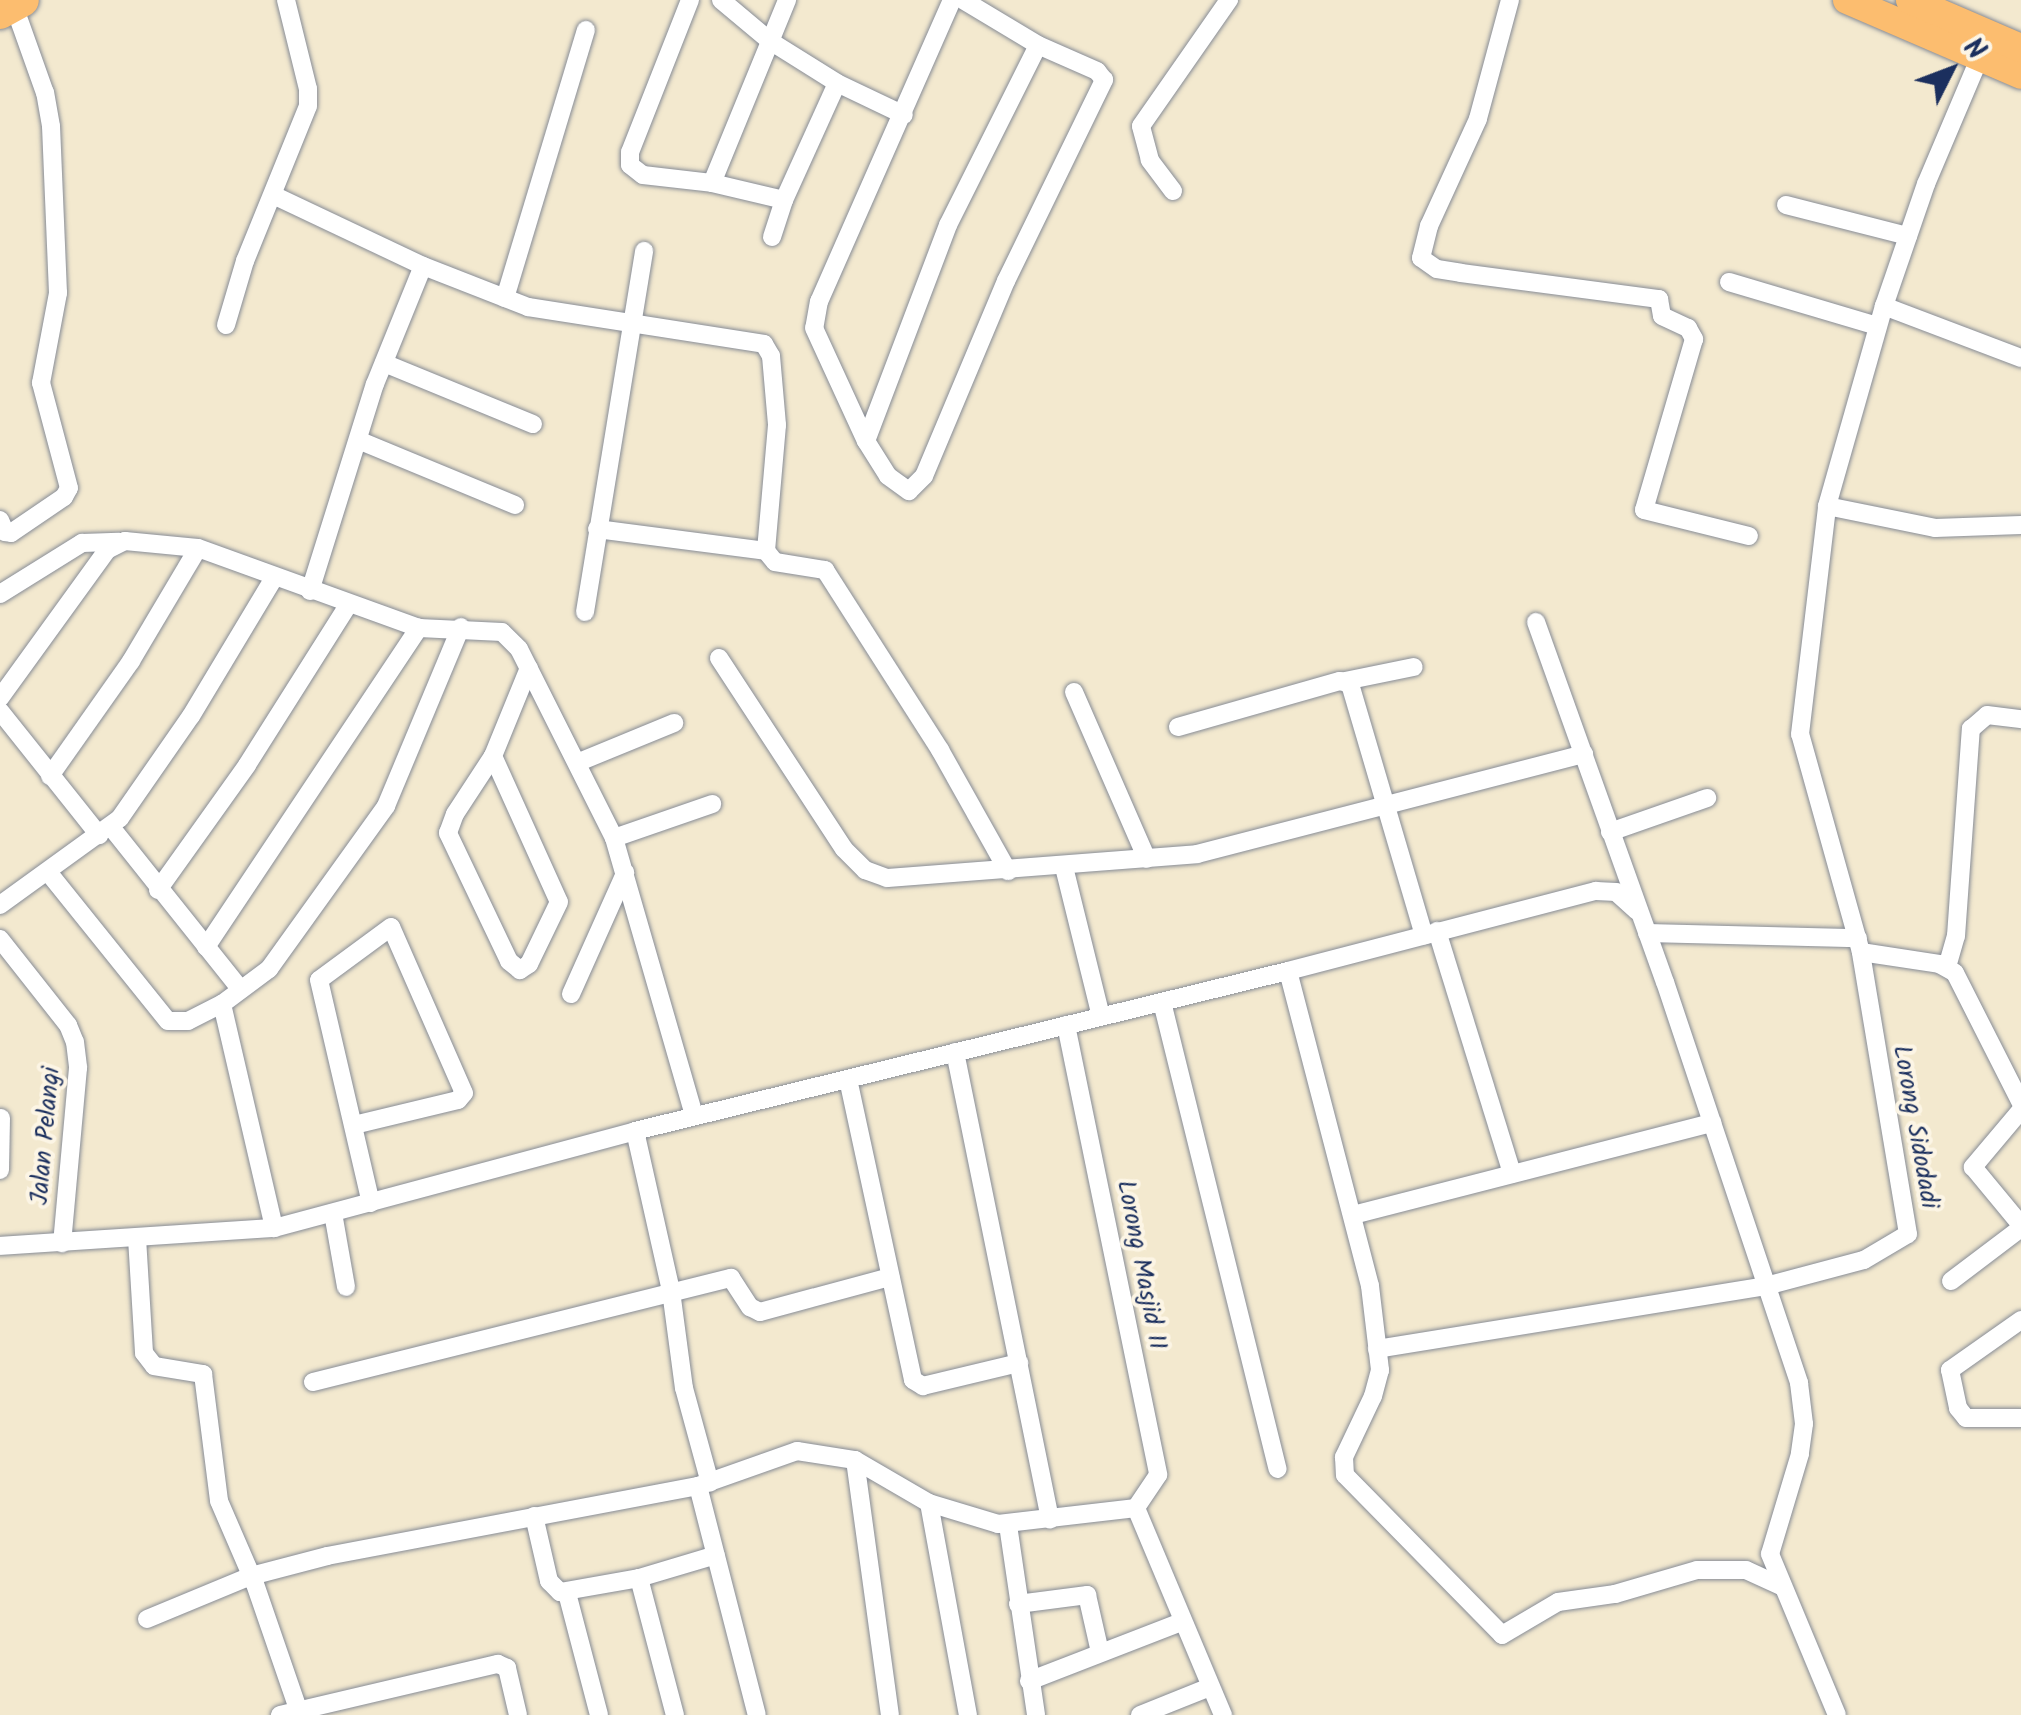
<!DOCTYPE html>
<html>
<head>
<meta charset="utf-8">
<style>
	body { margin:0 }
	#map { position:relative; width:2021px; height:1715px; overflow:hidden; background:#f3e9cf; font-family:Kalam,sans-serif }
	div>[style] { position:absolute }
	[style*='--x'] { left:calc(var(--x)*1px); top:calc(var(--y)*1px); width:calc(var(--w)*1px); rotate:calc(var(--a)*1deg) }
	.roads { filter:drop-shadow(0 0 2px #878c96) drop-shadow(0 0 2px #878c96) }
	.street>* { height:18px; margin:-9px; padding:0 9px; transform-origin:9px; border-radius:9px; background:#fff }
	.primary>* { height:28px; margin:-14px; padding:0 14px; transform-origin:14px; border-radius:14px; background:#fcbd6f }
	.highway>* { height:32px; margin:-16px; padding:0 16px; transform-origin:16px; border-radius:16px; background:#fcbd6f }
	span { translate:-50% -50%; white-space:nowrap; text-align:center; line-height:1.15; -webkit-text-stroke:8px #fcf5e5; paint-order:stroke }
	.street-label { font-size:25px; color:#1b2f5e }
	.north { position:absolute; left:1901px; top:20px; width:100px; height:100px; -webkit-text-stroke:8px #fcf5e5; paint-order:stroke; rotate:48deg; font-size:28px; font-weight:700; line-height:40px; text-align:center; color:#1b2f5e }
	.north::after { content:''; display:block; margin:auto; width:35px; height:45px; background:#1b2f5e; clip-path:polygon(50% 0,100% 100%,50% 72%,0 100%) }
</style>
</head>
<body>
<div id="map">
	<div class="roads">
		<div class="street">
			<i style="--x:690;--y:0;--w:163;--a:111.5"></i>
			<i style="--x:630;--y:152;--w:13;--a:90"></i>
			<i style="--x:630;--y:165;--w:16;--a:38"></i>
			<i style="--x:643;--y:175;--w:69;--a:6.6"></i>
			<i style="--x:712;--y:183;--w:74;--a:13.3"></i>
			<i style="--x:721;--y:0;--w:64;--a:39.9"></i>
			<i style="--x:770;--y:41;--w:79;--a:32.1"></i>
			<i style="--x:837;--y:83;--w:74;--a:25.5"></i>
			<i style="--x:952;--y:0;--w:329;--a:113.8"></i>
			<i style="--x:819;--y:301;--w:27;--a:100"></i>
			<i style="--x:814;--y:328;--w:124;--a:65.3"></i>
			<i style="--x:866;--y:441;--w:41;--a:57.8"></i>
			<i style="--x:888;--y:476;--w:26;--a:36"></i>
			<i style="--x:909;--y:491;--w:21;--a:-45"></i>
			<i style="--x:924;--y:476;--w:212;--a:-67.2"></i>
			<i style="--x:1006;--y:281;--w:224;--a:-64"></i>
			<i style="--x:1104;--y:80;--w:11;--a:-128"></i>
			<i style="--x:1097;--y:71;--w:64;--a:-156.2"></i>
			<i style="--x:1038;--y:45;--w:87;--a:-149"></i>
			<i style="--x:1510;--y:0;--w:123;--a:105.1"></i>
			<i style="--x:1478;--y:119;--w:118;--a:114.6"></i>
			<i style="--x:1429;--y:226;--w:33;--a:104"></i>
			<i style="--x:1421;--y:258;--w:19;--a:35"></i>
			<i style="--x:1437;--y:269;--w:24;--a:9"></i>
			<i style="--x:1461;--y:273;--w:200;--a:7.5"></i>
			<i style="--x:1659;--y:299;--w:17;--a:80"></i>
			<i style="--x:1662;--y:316;--w:29;--a:25"></i>
			<i style="--x:1688;--y:328;--w:13;--a:61"></i>
			<i style="--x:1694;--y:339;--w:178;--a:106.3"></i>
			<i style="--x:1644;--y:510;--w:108;--a:13.9"></i>
			<i style="--x:712;--y:183;--w:198;--a:-67.7"></i>
			<i style="--x:1173;--y:191;--w:39;--a:-127"></i>
			<i style="--x:1150;--y:160;--w:35;--a:-105"></i>
			<i style="--x:1141;--y:126;--w:154;--a:-55.1"></i>
			<i style="--x:273;--y:195;--w:166;--a:25.3"></i>
			<i style="--x:423;--y:266;--w:113;--a:21.3"></i>
			<i style="--x:528;--y:307;--w:239;--a:8.9"></i>
			<i style="--x:764;--y:344;--w:14;--a:60"></i>
			<i style="--x:771;--y:356;--w:69;--a:85"></i>
			<i style="--x:777;--y:425;--w:126;--a:95"></i>
			<i style="--x:1786;--y:205;--w:126;--a:14.3"></i>
			<i style="--x:772;--y:237;--w:39;--a:-72"></i>
			<i style="--x:784;--y:200;--w:128;--a:-65.6"></i>
			<i style="--x:1729;--y:282;--w:155;--a:16.5"></i>
			<i style="--x:505;--y:298;--w:280;--a:-73.2"></i>
			<i style="--x:1884;--y:306;--w:147;--a:20.8"></i>
			<i style="--x:226;--y:325;--w:67;--a:-73.5"></i>
			<i style="--x:245;--y:261;--w:167;--a:-67.9"></i>
			<i style="--x:308;--y:106;--w:17;--a:-90"></i>
			<i style="--x:308;--y:89;--w:92;--a:-103.9"></i>
			<i style="--x:384;--y:363;--w:161;--a:22.3"></i>
			<i style="--x:358;--y:440;--w:170;--a:22.5"></i>
			<i style="--x:866;--y:441;--w:231;--a:-69.2"></i>
			<i style="--x:948;--y:225;--w:201;--a:-63.4"></i>
			<i style="--x:1827;--y:506;--w:110;--a:11.5"></i>
			<i style="--x:1935;--y:528;--w:86;--a:-2"></i>
			<i style="--x:0;--y:520;--w:13;--a:67"></i>
			<i style="--x:5;--y:532;--w:6;--a:9"></i>
			<i style="--x:11;--y:533;--w:64;--a:-34.2"></i>
			<i style="--x:64;--y:497;--w:10;--a:-61"></i>
			<i style="--x:69;--y:488;--w:109;--a:-104.9"></i>
			<i style="--x:41;--y:383;--w:92;--a:-79.3"></i>
			<i style="--x:58;--y:293;--w:167;--a:-92.4"></i>
			<i style="--x:51;--y:126;--w:34;--a:-100"></i>
			<i style="--x:45;--y:93;--w:92;--a:-109.6"></i>
			<i style="--x:597;--y:529;--w:170;--a:7.4"></i>
			<i style="--x:766;--y:551;--w:14;--a:51"></i>
			<i style="--x:775;--y:562;--w:51;--a:9.1"></i>
			<i style="--x:825;--y:570;--w:214;--a:57.4"></i>
			<i style="--x:940;--y:750;--w:139;--a:60.7"></i>
			<i style="--x:310;--y:591;--w:217;--a:-72.6"></i>
			<i style="--x:375;--y:384;--w:127;--a:-67.9"></i>
			<i style="--x:0;--y:594;--w:97;--a:-31.9"></i>
			<i style="--x:82;--y:543;--w:37;--a:-2"></i>
			<i style="--x:585;--y:612;--w:366;--a:-80.7"></i>
			<i style="--x:1536;--y:622;--w:382;--a:70.3"></i>
			<i style="--x:1665;--y:982;--w:423;--a:71.5"></i>
			<i style="--x:1799;--y:1383;--w:41;--a:83"></i>
			<i style="--x:1804;--y:1424;--w:30;--a:98"></i>
			<i style="--x:1800;--y:1454;--w:104;--a:106.7"></i>
			<i style="--x:1770;--y:1554;--w:174;--a:67.4"></i>
			<i style="--x:719;--y:658;--w:228;--a:56.8"></i>
			<i style="--x:844;--y:849;--w:30;--a:45"></i>
			<i style="--x:865;--y:870;--w:23;--a:20"></i>
			<i style="--x:887;--y:878;--w:311;--a:-4.4"></i>
			<i style="--x:1197;--y:854;--w:400;--a:-14.5"></i>
			<i style="--x:1345;--y:681;--w:70;--a:-11.5"></i>
			<i style="--x:1074;--y:692;--w:182;--a:66.4"></i>
			<i style="--x:0;--y:698;--w:183;--a:-54.1"></i>
			<i style="--x:107;--y:550;--w:20;--a:-27"></i>
			<i style="--x:125;--y:541;--w:73;--a:5.5"></i>
			<i style="--x:198;--y:548;--w:235;--a:19.9"></i>
			<i style="--x:419;--y:628;--w:83;--a:2.8"></i>
			<i style="--x:502;--y:632;--w:24;--a:45"></i>
			<i style="--x:519;--y:649;--w:212;--a:63.3"></i>
			<i style="--x:614;--y:838;--w:289;--a:73.9"></i>
			<i style="--x:0;--y:711;--w:159;--a:51.4"></i>
			<i style="--x:1178;--y:727;--w:168;--a:-15.9"></i>
			<i style="--x:1340;--y:681;--w:10;--a:17"></i>
			<i style="--x:1350;--y:684;--w:262;--a:73.6"></i>
			<i style="--x:493;--y:756;--w:160;--a:65.7"></i>
			<i style="--x:559;--y:902;--w:69;--a:115.8"></i>
			<i style="--x:529;--y:964;--w:11;--a:146"></i>
			<i style="--x:520;--y:970;--w:14;--a:-141"></i>
			<i style="--x:509;--y:961;--w:142;--a:-115.5"></i>
			<i style="--x:448;--y:833;--w:20;--a:-70"></i>
			<i style="--x:455;--y:814;--w:69;--a:-56.8"></i>
			<i style="--x:493;--y:756;--w:95;--a:-67.8"></i>
			<i style="--x:579;--y:762;--w:103;--a:-22.3"></i>
			<i style="--x:50;--y:776;--w:141;--a:-54.8"></i>
			<i style="--x:131;--y:661;--w:131;--a:-59.3"></i>
			<i style="--x:111;--y:827;--w:208;--a:51.4"></i>
			<i style="--x:1610;--y:832;--w:103;--a:-19.3"></i>
			<i style="--x:614;--y:838;--w:104;--a:-19.1"></i>
			<i style="--x:1064;--y:867;--w:154;--a:76.1"></i>
			<i style="--x:48;--y:872;--w:191;--a:51.2"></i>
			<i style="--x:168;--y:1021;--w:20;--a:0"></i>
			<i style="--x:188;--y:1021;--w:38;--a:-27"></i>
			<i style="--x:222;--y:1004;--w:59;--a:-36.7"></i>
			<i style="--x:269;--y:969;--w:201;--a:-54.3"></i>
			<i style="--x:386;--y:806;--w:194;--a:-67.3"></i>
			<i style="--x:158;--y:890;--w:153;--a:-54.5"></i>
			<i style="--x:247;--y:765;--w:189;--a:-57.7"></i>
			<i style="--x:0;--y:905;--w:148;--a:-35.9"></i>
			<i style="--x:120;--y:818;--w:124;--a:-55.2"></i>
			<i style="--x:191;--y:716;--w:161;--a:-59"></i>
			<i style="--x:1437;--y:931;--w:254;--a:72.8"></i>
			<i style="--x:1647;--y:933;--w:211;--a:1.4"></i>
			<i style="--x:0;--y:939;--w:110;--a:51.7"></i>
			<i style="--x:68;--y:1025;--w:18;--a:68"></i>
			<i style="--x:75;--y:1042;--w:26;--a:83"></i>
			<i style="--x:78;--y:1068;--w:176;--a:95.2"></i>
			<i style="--x:206;--y:947;--w:384;--a:-56.3"></i>
			<i style="--x:1861;--y:952;--w:79;--a:8.7"></i>
			<i style="--x:1939;--y:964;--w:18;--a:29"></i>
			<i style="--x:1955;--y:973;--w:146;--a:63.1"></i>
			<i style="--x:1947;--y:967;--w:32;--a:-74"></i>
			<i style="--x:1956;--y:936;--w:208;--a:-85.9"></i>
			<i style="--x:1971;--y:729;--w:21;--a:-41"></i>
			<i style="--x:1987;--y:715;--w:34;--a:7"></i>
			<i style="--x:1288;--y:971;--w:325;--a:75.4"></i>
			<i style="--x:1370;--y:1286;--w:85;--a:83.2"></i>
			<i style="--x:1380;--y:1370;--w:27;--a:105"></i>
			<i style="--x:1373;--y:1396;--w:68;--a:115.4"></i>
			<i style="--x:1344;--y:1457;--w:18;--a:87"></i>
			<i style="--x:1345;--y:1475;--w:224;--a:45.5"></i>
			<i style="--x:1502;--y:1635;--w:65;--a:-30.5"></i>
			<i style="--x:1558;--y:1602;--w:58;--a:-8"></i>
			<i style="--x:1615;--y:1594;--w:85;--a:-16.3"></i>
			<i style="--x:1697;--y:1570;--w:49;--a:0"></i>
			<i style="--x:1746;--y:1570;--w:41;--a:24.7"></i>
			<i style="--x:571;--y:994;--w:133;--a:-65.9"></i>
			<i style="--x:1162;--y:1002;--w:481;--a:76.1"></i>
			<i style="--x:222;--y:1004;--w:230;--a:76.9"></i>
			<i style="--x:1066;--y:1025;--w:459;--a:78.4"></i>
			<i style="--x:1158;--y:1475;--w:40;--a:124"></i>
			<i style="--x:955;--y:1052;--w:477;--a:78.5"></i>
			<i style="--x:848;--y:1079;--w:308;--a:77.8"></i>
			<i style="--x:913;--y:1380;--w:12;--a:31"></i>
			<i style="--x:923;--y:1386;--w:99;--a:-13.5"></i>
			<i style="--x:2021;--y:1110;--w:75;--a:130.1"></i>
			<i style="--x:1973;--y:1167;--w:75;--a:50.4"></i>
			<i style="--x:354;--y:1125;--w:107;--a:-13.5"></i>
			<i style="--x:458;--y:1100;--w:9;--a:-49"></i>
			<i style="--x:464;--y:1093;--w:181;--a:-113.7"></i>
			<i style="--x:391;--y:927;--w:89;--a:143.6"></i>
			<i style="--x:319;--y:980;--w:229;--a:76.9"></i>
			<i style="--x:635;--y:1131;--w:164;--a:77.3"></i>
			<i style="--x:671;--y:1291;--w:98;--a:82.4"></i>
			<i style="--x:684;--y:1388;--w:98;--a:74.7"></i>
			<i style="--x:0;--y:1170;--w:52;--a:-88.9"></i>
			<i style="--x:333;--y:1213;--w:75;--a:80"></i>
			<i style="--x:1353;--y:1215;--w:371;--a:-14.4"></i>
			<i style="--x:137;--y:1238;--w:115;--a:86.5"></i>
			<i style="--x:144;--y:1353;--w:16;--a:52"></i>
			<i style="--x:154;--y:1366;--w:50;--a:9.3"></i>
			<i style="--x:203;--y:1374;--w:128;--a:82.8"></i>
			<i style="--x:219;--y:1501;--w:90;--a:66.6"></i>
			<i style="--x:255;--y:1584;--w:139;--a:71"></i>
			<i style="--x:0;--y:1246;--w:275;--a:-3.8"></i>
			<i style="--x:274;--y:1228;--w:374;--a:-15"></i>
			<i style="--x:635;--y:1131;--w:672;--a:-13.77"></i>
			<i style="--x:1288;--y:971;--w:318;--a:-14.6"></i>
			<i style="--x:1596;--y:891;--w:20;--a:3"></i>
			<i style="--x:1616;--y:892;--w:28;--a:42"></i>
			<i style="--x:1951;--y:1281;--w:88;--a:-37.1"></i>
			<i style="--x:2021;--y:1320;--w:87;--a:144.8"></i>
			<i style="--x:1950;--y:1370;--w:39;--a:78"></i>
			<i style="--x:1958;--y:1408;--w:13;--a:51"></i>
			<i style="--x:1966;--y:1418;--w:55;--a:0"></i>
			<i style="--x:1377;--y:1349;--w:394;--a:-9.2"></i>
			<i style="--x:1766;--y:1286;--w:101;--a:-14.9"></i>
			<i style="--x:1864;--y:1260;--w:51;--a:-30.6"></i>
			<i style="--x:1908;--y:1234;--w:286;--a:-99.5"></i>
			<i style="--x:1861;--y:952;--w:226;--a:-105.6"></i>
			<i style="--x:1800;--y:734;--w:230;--a:-83.2"></i>
			<i style="--x:1827;--y:506;--w:208;--a:-74.1"></i>
			<i style="--x:1884;--y:306;--w:129;--a:-71"></i>
			<i style="--x:1926;--y:184;--w:138;--a:-67"></i>
			<i style="--x:313;--y:1382;--w:431;--a:-14"></i>
			<i style="--x:731;--y:1278;--w:35;--a:57"></i>
			<i style="--x:750;--y:1307;--w:11;--a:27"></i>
			<i style="--x:760;--y:1312;--w:135;--a:-15.1"></i>
			<i style="--x:855;--y:1460;--w:257;--a:82.2"></i>
			<i style="--x:698;--y:1486;--w:236;--a:75.6"></i>
			<i style="--x:929;--y:1503;--w:216;--a:79.6"></i>
			<i style="--x:1136;--y:1508;--w:225;--a:67.2"></i>
			<i style="--x:534;--y:1516;--w:67;--a:77"></i>
			<i style="--x:549;--y:1581;--w:16;--a:45"></i>
			<i style="--x:560;--y:1592;--w:80;--a:-10"></i>
			<i style="--x:639;--y:1578;--w:80;--a:-16.6"></i>
			<i style="--x:1008;--y:1525;--w:192;--a:81.6"></i>
			<i style="--x:639;--y:1578;--w:142;--a:75.3"></i>
			<i style="--x:567;--y:1593;--w:126;--a:75.3"></i>
			<i style="--x:1018;--y:1604;--w:70;--a:-7.4"></i>
			<i style="--x:1087;--y:1595;--w:58;--a:77.2"></i>
			<i style="--x:147;--y:1619;--w:113;--a:-22.5"></i>
			<i style="--x:251;--y:1576;--w:79;--a:-14.7"></i>
			<i style="--x:327;--y:1556;--w:378;--a:-10.7"></i>
			<i style="--x:698;--y:1486;--w:105;--a:-19.5"></i>
			<i style="--x:797;--y:1451;--w:59;--a:8.8"></i>
			<i style="--x:855;--y:1460;--w:86;--a:30.2"></i>
			<i style="--x:929;--y:1503;--w:72;--a:16.9"></i>
			<i style="--x:998;--y:1524;--w:139;--a:-6.6"></i>
			<i style="--x:1029;--y:1681;--w:163;--a:-21.2"></i>
			<i style="--x:280;--y:1715;--w:224;--a:-13.2"></i>
			<i style="--x:498;--y:1664;--w:10;--a:24"></i>
			<i style="--x:507;--y:1668;--w:48;--a:76.8"></i>
			<i style="--x:1140;--y:1715;--w:75;--a:-21.8"></i>
		</div>
		<div class="primary">
			<i style="--x:1847;--y:0;--w:189;--a:23.3"></i>
			<i style="--x:1910;--y:0;--w:121;--a:23.4"></i>
		</div>
		<div class="highway">
			<i style="--x:0;--y:13;--w:26;--a:-29"></i>
		</div>
	</div>
	<div class="street-label">
		<span style="left:1915px;top:1127px;rotate:80deg">Lorong Sidodadi</span>
		<span style="left:46px;top:1136px;rotate:-85deg">Jalan Pelangi</span>
		<span style="left:1141px;top:1265px;rotate:79deg">Lorong Masjid II</span>
	</div>
	<div class="north">N</div>
</div>
</body>
</html>
